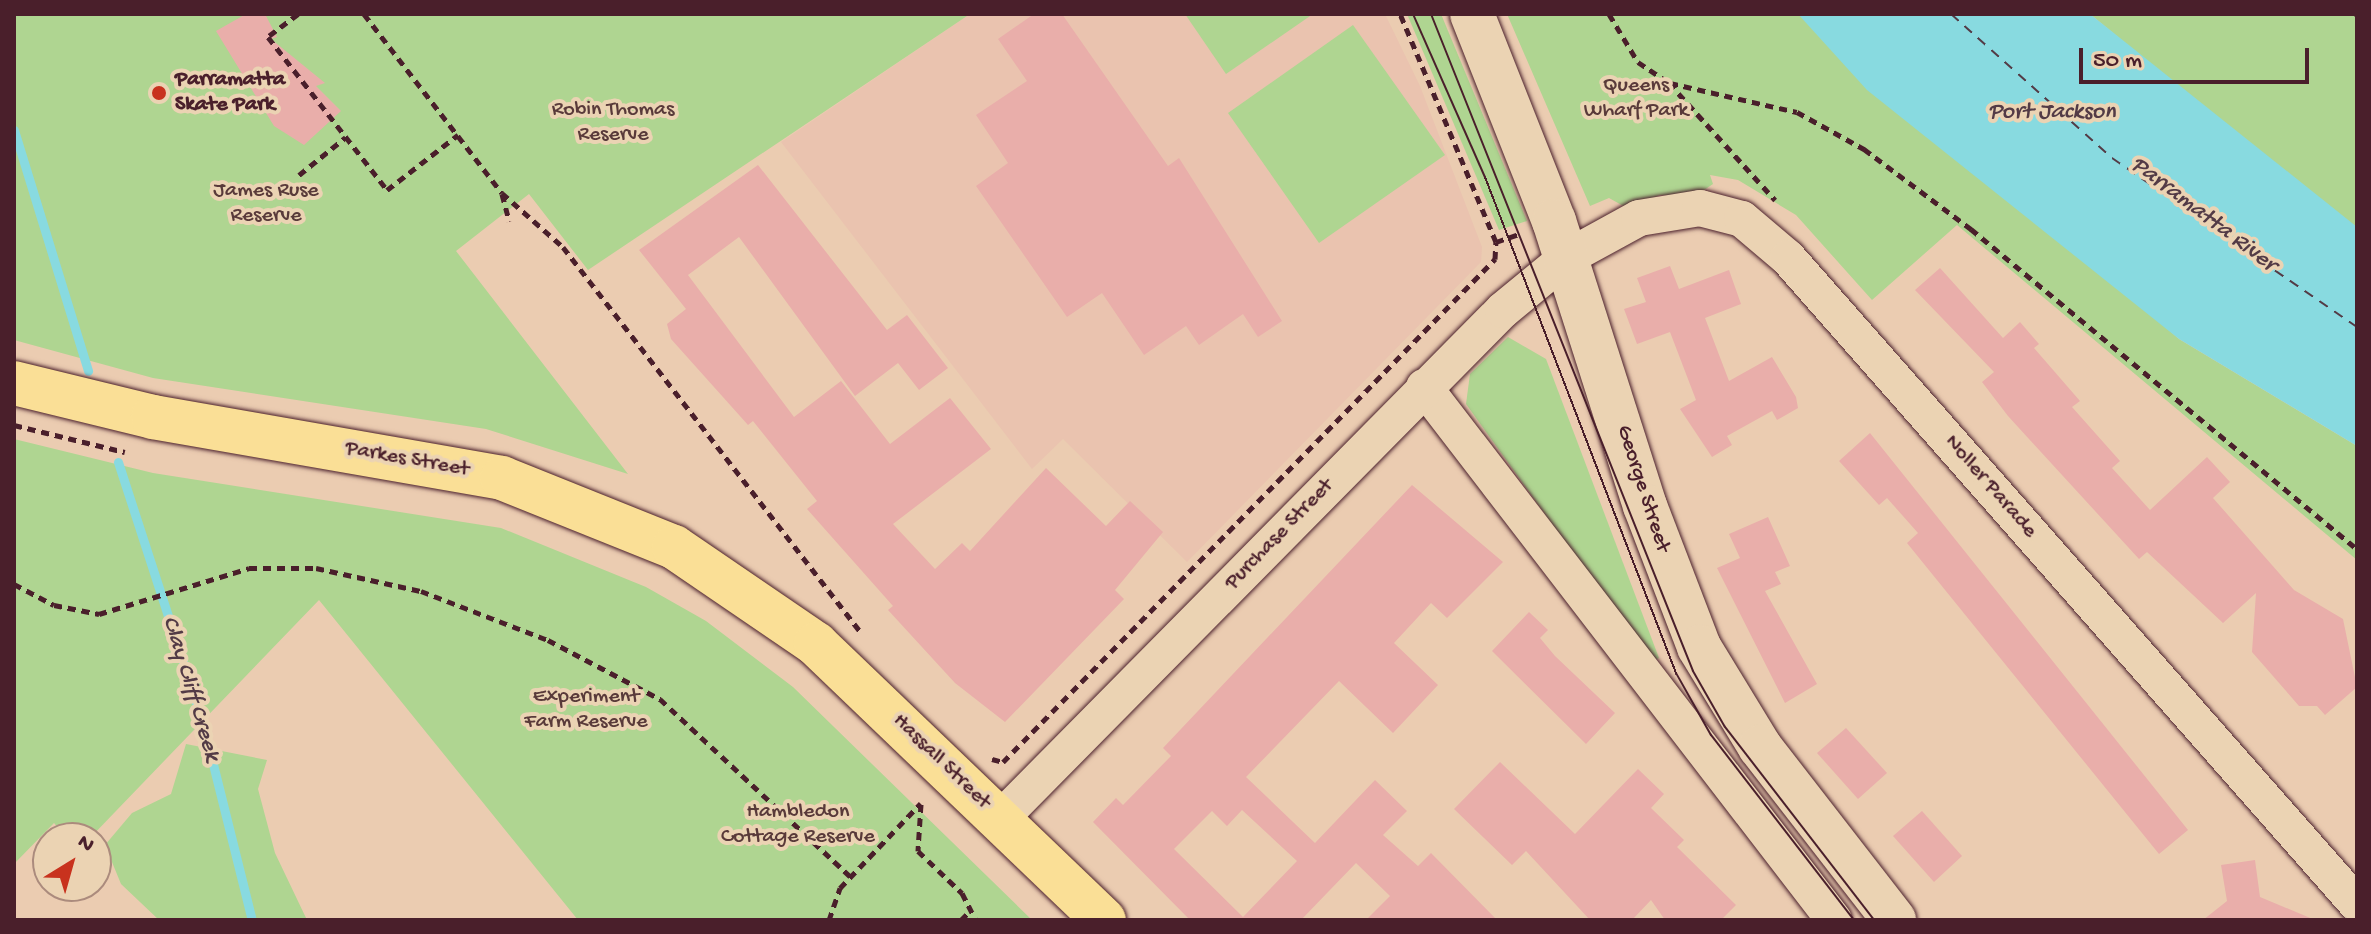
<!DOCTYPE html>
<html>
<head>
<meta charset="utf-8">
<style>
	body { margin:0 }
	#map { position:relative; width:2371px; height:934px; overflow:hidden; background:#ebccb1; font-family:"Gochi Hand",sans-serif }
	div>[style] { position:absolute }
	[style*='--x'] { left:calc(var(--x)*1px); top:calc(var(--y)*1px); width:calc(var(--w)*1px); rotate:calc(var(--a)*1deg) }
	.built>* { inset:0; background:#eac3af }
	.green>* { inset:0; background:#afd591 }
	.water>* { inset:0; background:#88dae0 }
	.stream>* { height:9px; margin:-4.5px; padding:0 4.5px; transform-origin:4.5px; border-radius:4.5px; background:#88dae0 }
	.ferry>* { height:2px; margin-top:-1px; transform-origin:0; background:repeating-linear-gradient(90deg,#533b46 0 10px,transparent 0 18px) }
	.building>* { inset:0; background:#e9aeaa }
	.path>* { height:5px; margin-top:-2.5px; transform-origin:0; background:repeating-linear-gradient(90deg,#4a1f2b 0 8px,transparent 0 14px) }
	.roads { filter:drop-shadow(0 0 2px #4a1f2b) drop-shadow(0 0 2px #4a1f2b) }
	.street>* { height:36px; margin:-18px; padding:0 18px; transform-origin:18px; border-radius:18px; background:#ebd3b3 }
	.secondary>* { height:44px; margin:-22px; padding:0 22px; transform-origin:22px; border-radius:22px; background:#ebd3b3 }
	.primary>* { height:44px; margin:-22px; padding:0 22px; transform-origin:22px; border-radius:22px; background:#fadf96 }
	.tram>* { height:2px; margin:-1px; padding:0 1px; transform-origin:1px; border-radius:1px; background:#4a1f2b }
	.dots>* { width:22px; height:22px; translate:-50% -50%; box-sizing:border-box; border:4px solid #ebd3b3; border-radius:50% }
	span { translate:-50% -50%; white-space:nowrap; text-align:center; line-height:1.15; -webkit-text-stroke:8px #ebd3b3; paint-order:stroke }
	.poi-label { font-size:22px; color:#4a1f2b; font-weight:700 }
	.left { translate:0 -50%; text-align:left }
	.park-label { font-size:22px; color:#593a3a }
	.street-label { font-size:22px; color:#4a1f2b }
	.water-label { font-size:24px; color:#533b46; font-style:italic }
	.frame { position:absolute; inset:0; border:16px solid #4a1f2b; pointer-events:none }
	.north { position:absolute; left:32px; top:822px; width:80px; height:80px; box-sizing:border-box; background:#ebd3b3; border:2px solid #ab8b7d; border-radius:50%; rotate:37deg; font-size:22px; font-weight:700; line-height:32px; text-align:center; color:#4a1f2b }
	.north::after { content:''; display:block; margin:auto; width:28px; height:36px; background:#c8321e; clip-path:polygon(50% 0,100% 100%,50% 72%,0 100%) }
	.scale { position:absolute; left:2079px; top:48px; width:230px; height:36px; box-sizing:border-box; border:4px solid #4a1f2b; border-top:0; padding-left:10px; font-size:24px; line-height:28px; white-space:nowrap; color:#4a1f2b; -webkit-text-stroke:6px #ebd3b3; paint-order:stroke }
</style>
</head>
<body>
<div id="map">
	<div class="built">
		<i style="clip-path:polygon(970px 14px,1385px 14px,1420px 86px,1482px 247px,1481px 262px,1187px 562px,1063px 439px,1032px 469px,781px 142px)"></i>
	</div>
	<div class="green">
		<i style="clip-path:polygon(14px 14px,970px 14px,588px 270px,529px 194px,456px 251px,628px 474px,486px 429px,153px 378px,14px 340px)"></i>
		<i style="clip-path:polygon(1185px 14px,1313px 14px,1226px 74px)"></i>
		<i style="clip-path:polygon(1407px 14px,1441px 14px,1527px 221px,1499px 230px)"></i>
		<i style="clip-path:polygon(1507px 14px,1808px 14px,2179px 339px,2357px 446px,2357px 560px,1957px 225px,1872px 300px,1796px 215px,1738px 180px,1710px 175px,1713px 184px,1695px 196px,1660px 195px,1627px 208px,1609px 198px,1590px 206px)"></i>
		<i style="clip-path:polygon(2090px 14px,2357px 14px,2357px 227px,2339px 219px)"></i>
		<i style="clip-path:polygon(1353px 25px,1445px 155px,1319px 243px,1228px 113px)"></i>
		<i style="clip-path:polygon(1508px 337px,1546px 359px,1659px 658px,1651px 662px,1466px 404px,1470px 374px)"></i>
		<i style="clip-path:polygon(14px 439px,153px 473px,501px 528px,646px 587px,706px 621px,793px 687px,1032px 920px,578px 920px,319px 600px,90px 838px,67px 838px,54px 823px,14px 864px)"></i>
		<i style="clip-path:polygon(186px 744px,267px 760px,258px 789px,275px 853px,307px 920px,159px 920px,121px 884px,105px 845px,132px 813px,171px 794px)"></i>
	</div>
	<div class="water">
		<i style="clip-path:polygon(1798px 14px,2090px 14px,2357px 227px,2357px 446px,2179px 339px,1867px 90px)"></i>
	</div>
	<div class="stream">
		<i style="--x:14;--y:130;--w:252;--a:72.9"></i>
		<i style="--x:118;--y:462;--w:271;--a:72"></i>
		<i style="--x:202;--y:720;--w:206;--a:76"></i>
	</div>
	<div class="ferry">
		<i style="--x:1951;--y:14;--w:216;--a:41.8"></i>
		<i style="--x:2112;--y:158;--w:298;--a:34.6"></i>
	</div>
	<div class="building">
		<i style="clip-path:polygon(246px 14px,265px 14px,277px 37px,271px 39px,325px 83px,316px 86px,341px 111px,304px 145px,274px 126px,216px 31px)"></i>
		<i style="clip-path:polygon(1034px 14px,1062px 14px,1168px 166px,1179px 158px,1282px 321px,1258px 337px,1243px 314px,1199px 345px,1186px 326px,1144px 355px,1102px 293px,1067px 317px,976px 186px,1008px 163px,976px 115px,1027px 81px,998px 39px)"></i>
		<i style="clip-path:polygon(758px 165px,887px 330px,907px 315px,948px 368px,919px 390px,898px 363px,855px 396px,739px 237px,688px 275px,794px 417px,841px 381px,890px 444px,950px 398px,991px 449px,893px 524px,935px 569px,962px 543px,970px 551px,1046px 468px,1106px 526px,1130px 501px,1163px 532px,1115px 590px,1124px 599px,1005px 722px,955px 683px,888px 610px,893px 606px,807px 509px,817px 501px,753px 421px,748px 425px,671px 339px,667px 324px,686px 309px,639px 250px)"></i>
		<i style="clip-path:polygon(1670px 266px,1679px 289px,1729px 270px,1741px 304px,1705px 318px,1729px 381px,1772px 357px,1796px 397px,1798px 408px,1777px 420px,1772px 411px,1727px 436px,1732px 445px,1712px 457px,1680px 409px,1696px 400px,1670px 332px,1637px 344px,1624px 309px,1646px 302px,1637px 278px)"></i>
		<i style="clip-path:polygon(1940px 268px,2003px 338px,2020px 322px,2039px 344px,2034px 348px,2080px 401px,2072px 407px,2120px 461px,2112px 468px,2150px 510px,2207px 457px,2230px 482px,2213px 498px,2294px 590px,2343px 619px,2357px 687px,2325px 715px,2317px 706px,2299px 706px,2252px 652px,2256px 593px,2223px 623px,2147px 552px,2139px 559px,2008px 416px,1982px 382px,1994px 372px,1915px 290px)"></i>
		<i style="clip-path:polygon(1870px 433px,2188px 830px,2159px 854px,1907px 543px,1918px 533px,1887px 498px,1879px 505px,1839px 461px)"></i>
		<i style="clip-path:polygon(evenodd,1412px 485px,1503px 562px,1447px 618px,1431px 603px,1394px 643px,1438px 685px,1393px 733px,1339px 681px,1246px 777px,1315px 843px,1375px 780px,1407px 811px,1383px 835px,1418px 866px,1431px 853px,1497px 920px,1366px 920px,1390px 896px,1356px 863px,1301px 920px,1190px 920px,1093px 822px,1116px 798px,1123px 805px,1171px 756px,1163px 748px,1412px 485px,1242px 810px,1297px 861px,1243px 917px,1174px 849px,1212px 811px,1227px 826px,1242px 810px)"></i>
		<i style="clip-path:polygon(1768px 517px,1790px 566px,1775px 572px,1781px 584px,1765px 591px,1817px 684px,1785px 703px,1717px 568px,1740px 558px,1729px 534px)"></i>
		<i style="clip-path:polygon(1529px 612px,1548px 630px,1540px 638px,1555px 656px,1615px 713px,1586px 744px,1492px 651px)"></i>
		<i style="clip-path:polygon(1846px 728px,1887px 773px,1858px 799px,1817px 753px)"></i>
		<i style="clip-path:polygon(1500px 762px,1575px 834px,1638px 769px,1664px 794px,1651px 808px,1684px 840px,1677px 847px,1736px 905px,1721px 920px,1665px 920px,1651px 900px,1632px 920px,1590px 920px,1526px 851px,1512px 865px,1454px 809px)"></i>
		<i style="clip-path:polygon(1922px 811px,1962px 856px,1934px 882px,1893px 836px)"></i>
		<i style="clip-path:polygon(2255px 860px,2260px 897px,2315px 920px,2203px 920px,2227px 901px,2221px 865px)"></i>
	</div>
	<div class="path">
		<i style="--x:298;--y:14;--w:38;--a:143"></i>
		<i style="--x:268;--y:37;--w:194;--a:52.1"></i>
		<i style="--x:387;--y:190;--w:90;--a:-37.8"></i>
		<i style="--x:364;--y:14;--w:226;--a:52.4"></i>
		<i style="--x:502;--y:193;--w:81;--a:41.5"></i>
		<i style="--x:563;--y:247;--w:488;--a:52.3"></i>
		<i style="--x:1609;--y:14;--w:56;--a:58.9"></i>
		<i style="--x:1638;--y:62;--w:37;--a:34"></i>
		<i style="--x:1669;--y:83;--w:158;--a:47.8"></i>
		<i style="--x:2356;--y:14;--w:1;--a:45"></i>
		<i style="--x:1670;--y:83;--w:130;--a:12.9"></i>
		<i style="--x:1797;--y:112;--w:77;--a:28.9"></i>
		<i style="--x:1864;--y:149;--w:134;--a:36.8"></i>
		<i style="--x:1971;--y:229;--w:501;--a:39.66"></i>
		<i style="--x:299;--y:175;--w:60;--a:-39"></i>
		<i style="--x:502;--y:194;--w:28;--a:75"></i>
		<i style="--x:1496;--y:242;--w:24;--a:-19"></i>
		<i style="--x:14;--y:425;--w:114;--a:13.7"></i>
		<i style="--x:14;--y:584;--w:45;--a:27.7"></i>
		<i style="--x:54;--y:605;--w:46;--a:11.3"></i>
		<i style="--x:99;--y:614;--w:157;--a:-17"></i>
		<i style="--x:249;--y:568;--w:67;--a:0"></i>
		<i style="--x:316;--y:568;--w:107;--a:12.4"></i>
		<i style="--x:421;--y:591;--w:136;--a:21.1"></i>
		<i style="--x:548;--y:640;--w:127;--a:27.8"></i>
		<i style="--x:660;--y:699;--w:260;--a:43"></i>
		<i style="--x:992;--y:759;--w:11;--a:15"></i>
		<i style="--x:1003;--y:762;--w:704;--a:-45.63"></i>
		<i style="--x:1495;--y:259;--w:17;--a:-87"></i>
		<i style="--x:1496;--y:242;--w:247;--a:-112.8"></i>
		<i style="--x:921;--y:804;--w:47;--a:93.7"></i>
		<i style="--x:918;--y:851;--w:61;--a:43.7"></i>
		<i style="--x:962;--y:893;--w:30;--a:63"></i>
		<i style="--x:829;--y:920;--w:34;--a:-71"></i>
		<i style="--x:840;--y:888;--w:117;--a:-46.4"></i>
		<i style="--x:961;--y:920;--w:14;--a:-45"></i>
	</div>
	<div class="roads">
		<div class="street">
			<i style="--x:1424;--y:387;--w:672;--a:52.43"></i>
			<i style="--x:1000;--y:819;--w:716;--a:-45.34"></i>
			<i style="--x:1503;--y:310;--w:82;--a:-39.5"></i>
			<i style="--x:1566;--y:258;--w:83;--a:-28.7"></i>
			<i style="--x:1639;--y:218;--w:62;--a:-9.3"></i>
			<i style="--x:1700;--y:208;--w:43;--a:14.7"></i>
			<i style="--x:1742;--y:219;--w:60;--a:40.3"></i>
			<i style="--x:1788;--y:258;--w:861;--a:48.63"></i>
		</div>
		<div class="secondary">
			<i style="--x:1472;--y:14;--w:223;--a:68.4"></i>
			<i style="--x:1554;--y:221;--w:299;--a:72.3"></i>
			<i style="--x:1645;--y:506;--w:151;--a:69"></i>
			<i style="--x:1699;--y:647;--w:117;--a:58.6"></i>
			<i style="--x:1760;--y:747;--w:219;--a:52.2"></i>
		</div>
		<div class="primary">
			<i style="--x:14;--y:383;--w:143;--a:13.7"></i>
			<i style="--x:153;--y:417;--w:354;--a:9.9"></i>
			<i style="--x:502;--y:478;--w:185;--a:21.9"></i>
			<i style="--x:674;--y:547;--w:172;--a:34.3"></i>
			<i style="--x:816;--y:644;--w:399;--a:43.8"></i>
		</div>
	</div>
	<div class="tram">
		<i style="--x:1413;--y:14;--w:178;--a:66.2"></i>
		<i style="--x:1485;--y:177;--w:532;--a:68.94"></i>
		<i style="--x:1676;--y:673;--w:71;--a:60.6"></i>
		<i style="--x:1711;--y:735;--w:234;--a:52.3"></i>
		<i style="--x:1431;--y:14;--w:707;--a:68.26"></i>
		<i style="--x:1693;--y:671;--w:64;--a:60.3"></i>
		<i style="--x:1725;--y:727;--w:244;--a:52.3"></i>
	</div>
	<div class="dots">
		<i style="left:159px;top:93px;background:#c8321e"></i>
	</div>
	<div class="poi-label">
		<span class="left" style="left:175px;top:93px">Parramatta<br>Skate Park</span>
	</div>
	<div class="park-label">
		<span style="left:1636px;top:99px">Queens<br>Wharf Park</span>
		<span style="left:613px;top:123px">Robin Thomas<br>Reserve</span>
		<span style="left:266px;top:204px">James Ruse<br>Reserve</span>
		<span style="left:586px;top:710px">Experiment<br>Farm Reserve</span>
		<span style="left:798px;top:825px">Hambledon<br>Cottage Reserve</span>
	</div>
	<div class="street-label">
		<span style="left:407px;top:460px;rotate:10deg">Parkes Street</span>
		<span style="left:1990px;top:487px;rotate:49deg">Noller Parade</span>
		<span style="left:1642px;top:489px;rotate:72deg">George Street</span>
		<span style="left:1280px;top:535px;rotate:-46deg">Purchase Street</span>
		<span style="left:941px;top:762px;rotate:44deg">Hassall Street</span>
	</div>
	<div class="water-label">
		<span style="left:2052px;top:113px">Port Jackson</span>
		<span style="left:2203px;top:215px;rotate:37deg">Parramatta River</span>
		<span style="left:190px;top:689px;rotate:73deg">Clay Cliff Creek</span>
	</div>
	<div class="frame"></div>
	<div class="north">N</div>
	<div class="scale">50 m</div>
</div>
</body>
</html>
